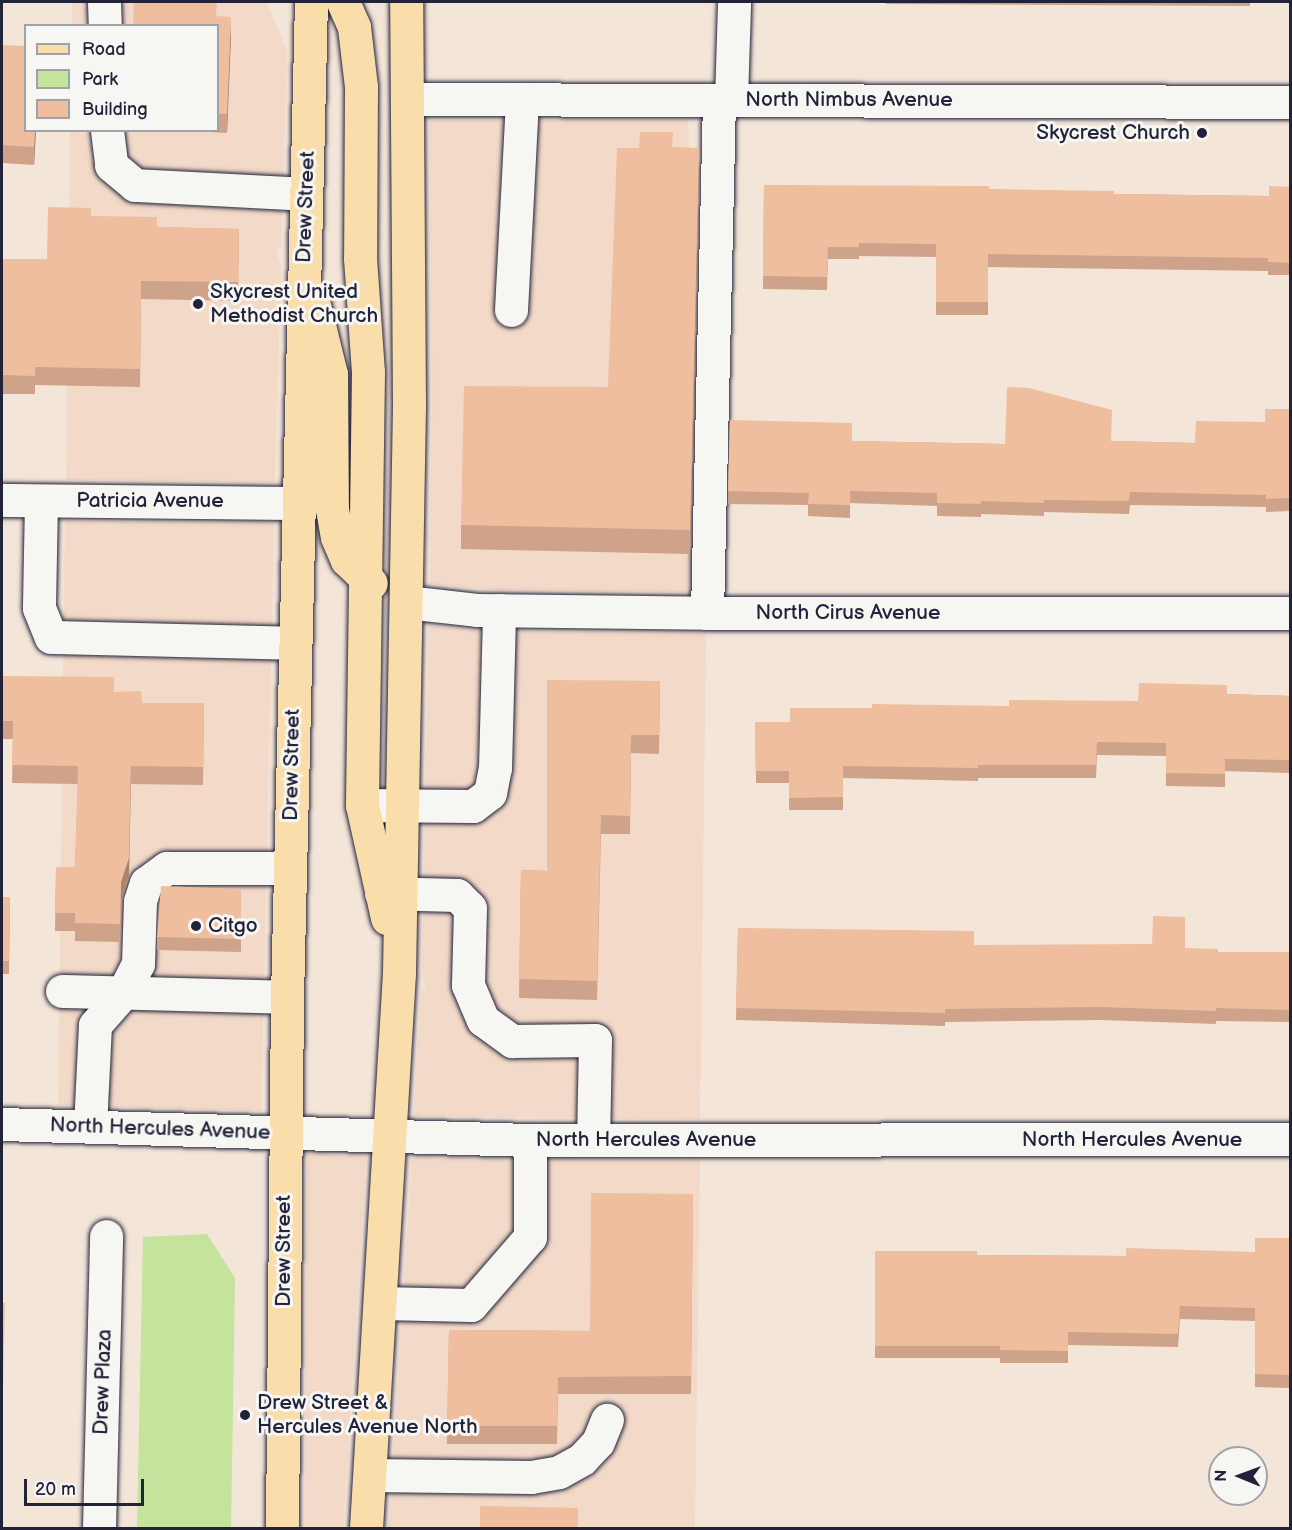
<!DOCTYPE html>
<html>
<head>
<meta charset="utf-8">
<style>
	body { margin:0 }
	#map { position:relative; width:1292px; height:1530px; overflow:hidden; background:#f4e5d9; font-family:"Balsamiq Sans",sans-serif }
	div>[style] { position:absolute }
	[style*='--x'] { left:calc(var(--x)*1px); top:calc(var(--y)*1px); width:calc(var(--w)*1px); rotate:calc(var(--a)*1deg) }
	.built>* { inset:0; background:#f2d9c8 }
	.green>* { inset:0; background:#c4e39b }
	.roads { filter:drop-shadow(0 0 2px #22223b) drop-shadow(0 0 2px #22223b) }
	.minor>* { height:33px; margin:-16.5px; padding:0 16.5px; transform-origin:16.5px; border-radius:16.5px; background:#f6f6f2 }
	.major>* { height:33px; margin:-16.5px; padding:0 16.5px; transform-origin:16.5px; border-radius:16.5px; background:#f9deab }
	.wall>* { inset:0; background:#cea389 }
	.shaded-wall>* { inset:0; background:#a7856f }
	.building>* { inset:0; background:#efbe9f }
	.dots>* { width:16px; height:16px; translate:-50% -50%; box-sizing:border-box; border:3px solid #f6f6f2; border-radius:50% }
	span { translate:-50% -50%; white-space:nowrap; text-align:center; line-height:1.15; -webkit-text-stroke:6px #f6f6f2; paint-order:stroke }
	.street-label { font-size:21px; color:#22223b }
	.poi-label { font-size:21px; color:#22223b }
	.right { translate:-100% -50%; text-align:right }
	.left { translate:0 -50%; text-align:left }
	.frame { position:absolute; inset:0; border:3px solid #22223b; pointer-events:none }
	.legend { position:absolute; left:24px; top:24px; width:195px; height:108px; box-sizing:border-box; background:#f6f6f2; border:2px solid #a1a1a9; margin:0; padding:8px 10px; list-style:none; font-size:18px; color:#22223b }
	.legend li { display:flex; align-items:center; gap:12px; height:30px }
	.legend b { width:30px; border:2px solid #a1a1a9 }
	.north { position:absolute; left:1208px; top:1446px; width:60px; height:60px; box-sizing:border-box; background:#f6f6f2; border:2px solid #a1a1a9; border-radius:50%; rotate:271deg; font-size:16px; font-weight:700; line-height:24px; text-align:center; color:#22223b }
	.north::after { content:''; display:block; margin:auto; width:21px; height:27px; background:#22223b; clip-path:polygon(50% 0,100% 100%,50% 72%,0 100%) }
	.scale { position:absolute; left:24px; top:1479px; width:120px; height:27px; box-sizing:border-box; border:3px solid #22223b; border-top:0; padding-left:8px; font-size:18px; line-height:21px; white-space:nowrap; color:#22223b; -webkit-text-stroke:4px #f6f6f2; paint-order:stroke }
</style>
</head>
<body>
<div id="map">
	<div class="built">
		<i style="clip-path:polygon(72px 2px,267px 2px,287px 51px,281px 248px,277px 250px,281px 267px,275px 482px,66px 480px,70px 131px,218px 130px,218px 26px,72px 25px)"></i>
		<i style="clip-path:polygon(430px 120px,688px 120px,707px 592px,499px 590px,430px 584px,432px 404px)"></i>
		<i style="clip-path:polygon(65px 521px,274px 523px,261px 1111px,58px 1105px)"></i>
		<i style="clip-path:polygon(429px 626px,476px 631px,706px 633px,700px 1119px,414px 1116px,421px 994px,422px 990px,426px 989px,422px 971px)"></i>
		<i style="clip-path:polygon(307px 1154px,366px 1156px,343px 1528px,305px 1528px)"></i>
		<i style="clip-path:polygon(412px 1158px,700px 1160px,695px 1528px,389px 1528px)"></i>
	</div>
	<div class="green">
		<i style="clip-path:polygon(207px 1234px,235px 1278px,231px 1528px,137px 1528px,143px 1237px)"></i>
	</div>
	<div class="roads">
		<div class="minor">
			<i style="--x:104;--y:2;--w:24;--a:88"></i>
			<i style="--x:407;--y:99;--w:883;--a:0.19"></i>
			<i style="--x:731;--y:100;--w:98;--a:-88.2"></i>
			<i style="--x:107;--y:130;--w:35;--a:83"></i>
			<i style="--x:111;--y:165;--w:31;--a:40"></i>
			<i style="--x:135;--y:185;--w:171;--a:3"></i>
			<i style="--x:511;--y:310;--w:211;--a:-87"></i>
			<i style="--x:2;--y:500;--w:296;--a:0.6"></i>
			<i style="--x:41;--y:501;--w:107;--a:91.1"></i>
			<i style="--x:39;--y:608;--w:31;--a:68"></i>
			<i style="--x:51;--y:637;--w:244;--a:1.4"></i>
			<i style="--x:406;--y:602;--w:71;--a:6.4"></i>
			<i style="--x:477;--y:610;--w:230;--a:0.7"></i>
			<i style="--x:707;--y:613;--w:583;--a:0"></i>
			<i style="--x:707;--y:613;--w:513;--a:-88.66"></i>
			<i style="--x:362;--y:805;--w:111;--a:0.5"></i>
			<i style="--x:473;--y:806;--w:21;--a:-37"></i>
			<i style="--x:490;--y:793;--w:25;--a:-79"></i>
			<i style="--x:495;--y:768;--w:158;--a:-88.5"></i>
			<i style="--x:381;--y:893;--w:76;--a:1.5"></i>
			<i style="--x:457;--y:895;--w:18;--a:45"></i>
			<i style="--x:470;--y:908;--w:77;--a:91.5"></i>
			<i style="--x:468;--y:985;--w:38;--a:67"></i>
			<i style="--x:483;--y:1020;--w:36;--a:36"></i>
			<i style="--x:512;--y:1041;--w:83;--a:-0.7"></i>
			<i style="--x:595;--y:1040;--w:100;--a:91.1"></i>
			<i style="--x:62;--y:991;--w:225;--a:1.5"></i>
			<i style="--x:2;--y:1124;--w:528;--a:1.74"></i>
			<i style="--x:530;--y:1140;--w:760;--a:-0.08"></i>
			<i style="--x:90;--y:1127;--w:102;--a:-87.2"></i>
			<i style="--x:95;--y:1025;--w:43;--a:-48.8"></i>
			<i style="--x:123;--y:993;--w:33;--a:-63"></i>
			<i style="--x:138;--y:964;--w:63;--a:-88.2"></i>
			<i style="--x:140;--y:901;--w:19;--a:-72"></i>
			<i style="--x:146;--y:883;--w:26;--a:-36"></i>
			<i style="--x:167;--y:868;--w:123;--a:0"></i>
			<i style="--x:381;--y:1303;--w:90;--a:1.3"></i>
			<i style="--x:471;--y:1305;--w:90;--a:-49.1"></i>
			<i style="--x:530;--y:1237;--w:97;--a:-90"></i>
			<i style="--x:370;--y:1475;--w:161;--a:0.7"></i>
			<i style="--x:531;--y:1477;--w:28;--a:-10"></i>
			<i style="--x:559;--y:1472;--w:26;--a:-29"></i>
			<i style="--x:582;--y:1459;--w:23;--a:-47"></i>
			<i style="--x:598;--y:1442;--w:24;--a:-68"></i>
			<i style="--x:99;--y:1528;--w:292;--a:-88.6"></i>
		</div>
		<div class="major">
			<i style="--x:343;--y:2;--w:27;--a:66"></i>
			<i style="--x:354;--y:27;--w:60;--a:83.3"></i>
			<i style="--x:361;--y:87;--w:171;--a:90.3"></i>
			<i style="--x:360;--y:258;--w:114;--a:86"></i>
			<i style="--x:368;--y:372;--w:433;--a:90.8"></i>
			<i style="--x:362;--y:805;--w:116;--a:77.5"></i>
			<i style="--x:314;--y:305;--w:71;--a:76.2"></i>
			<i style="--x:331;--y:374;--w:135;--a:89.6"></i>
			<i style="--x:332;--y:509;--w:28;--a:80"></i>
			<i style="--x:337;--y:537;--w:25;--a:67"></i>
			<i style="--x:347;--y:560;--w:33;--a:44"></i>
			<i style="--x:282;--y:1528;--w:531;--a:-89.46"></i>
			<i style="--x:287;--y:997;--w:995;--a:-88.62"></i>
			<i style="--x:366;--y:1528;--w:556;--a:-86.6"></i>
			<i style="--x:399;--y:973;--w:569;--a:-88.99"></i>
			<i style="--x:409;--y:404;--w:402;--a:-90.4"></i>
		</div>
	</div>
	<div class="wall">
		<i style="clip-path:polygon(886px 2px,1250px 2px,1250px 6px,886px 4px)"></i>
		<i style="clip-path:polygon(217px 16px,231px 36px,227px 133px,175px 130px,218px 130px)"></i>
		<i style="clip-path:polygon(2px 45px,36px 130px,34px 165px,2px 163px)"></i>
		<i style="clip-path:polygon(673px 147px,699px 171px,690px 554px,461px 549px,461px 525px,608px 387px,639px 148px)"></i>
		<i style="clip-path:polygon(764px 185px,989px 189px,1114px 194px,1269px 196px,1290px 187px,1290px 275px,1268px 275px,1268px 271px,988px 267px,988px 315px,936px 315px,936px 257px,859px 256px,859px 259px,828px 259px,827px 290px,763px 289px)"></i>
		<i style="clip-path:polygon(91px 216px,157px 227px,239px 229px,238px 301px,141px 299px,140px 387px,35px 385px,35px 394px,2px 394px,2px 259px,47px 259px)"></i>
		<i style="clip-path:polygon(1290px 409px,1290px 511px,1266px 512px,1266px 507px,1130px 505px,1129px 514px,1044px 512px,1044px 516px,981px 514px,981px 517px,937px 516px,937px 506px,850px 503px,850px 518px,808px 516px,808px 505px,728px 504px,730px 420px,852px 441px,1005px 444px,1112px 441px,1195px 443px,1265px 422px)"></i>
		<i style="clip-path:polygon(2px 676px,114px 692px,142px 703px,204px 703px,203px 785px,131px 784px,129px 875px,121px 900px,120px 942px,75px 941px,75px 931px,55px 931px,56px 867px,75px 867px,78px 784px,12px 783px,13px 739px,2px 739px)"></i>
		<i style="clip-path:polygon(660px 681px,659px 754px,631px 753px,630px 834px,601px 834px,597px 1000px,519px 998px,521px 870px,547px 871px)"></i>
		<i style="clip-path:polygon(1227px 694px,1290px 696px,1290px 773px,1225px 771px,1225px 787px,1166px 786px,1166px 756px,1097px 755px,1096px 778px,978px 778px,978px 781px,843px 778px,843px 810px,789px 810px,789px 783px,756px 783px,755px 722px,790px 722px,872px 708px,1009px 706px,1138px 701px)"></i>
		<i style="clip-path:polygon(241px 889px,241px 952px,157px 950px,157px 937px)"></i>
		<i style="clip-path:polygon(2px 897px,10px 897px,9px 974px,2px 974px)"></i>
		<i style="clip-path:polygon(738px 928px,974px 945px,1185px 948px,1218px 952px,1290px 952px,1290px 1022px,1216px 1021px,1216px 1024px,1101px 1020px,945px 1022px,945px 1026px,736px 1020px)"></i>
		<i style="clip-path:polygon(693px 1194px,691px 1394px,558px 1394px,557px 1444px,447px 1444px,449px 1330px,590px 1331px)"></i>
		<i style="clip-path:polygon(1290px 1238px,1290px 1388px,1255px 1387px,1255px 1321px,1180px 1319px,1178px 1347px,1068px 1345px,1068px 1363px,1000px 1363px,1000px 1358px,875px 1358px,875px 1251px,977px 1255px,1126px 1256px,1255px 1252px)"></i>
	</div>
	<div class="shaded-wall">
		<i style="clip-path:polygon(231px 17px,231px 36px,227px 133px,227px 114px)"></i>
		<i style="clip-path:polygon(35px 130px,36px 130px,34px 165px,34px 147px)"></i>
		<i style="clip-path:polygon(699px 148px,699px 171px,690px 554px,690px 530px)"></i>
		<i style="clip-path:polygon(131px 766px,129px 875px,121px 900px,120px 942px,121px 882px)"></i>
	</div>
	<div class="building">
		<i style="clip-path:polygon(134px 2px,217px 2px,216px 16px,231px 17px,227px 114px,218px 114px,218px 26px,133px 26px)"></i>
		<i style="clip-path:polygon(2px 45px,26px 46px,26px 130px,35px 130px,34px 147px,2px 145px)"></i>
		<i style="clip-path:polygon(640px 132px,673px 132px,672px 147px,699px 148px,690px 530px,461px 525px,464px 386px,608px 387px,617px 148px,639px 148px)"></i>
		<i style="clip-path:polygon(764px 185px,989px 186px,989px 189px,1114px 191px,1114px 194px,1269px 196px,1269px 186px,1290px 187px,1290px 263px,1268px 262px,1268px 258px,988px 254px,988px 302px,936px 302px,936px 244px,859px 243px,859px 247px,828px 247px,827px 277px,763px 276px)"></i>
		<i style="clip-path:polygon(48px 207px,91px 208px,91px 216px,157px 217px,157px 227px,239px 229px,238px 282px,141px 281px,140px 369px,35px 367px,35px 376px,2px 375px,2px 259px,47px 259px)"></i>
		<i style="clip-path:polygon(1007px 387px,1029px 388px,1112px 410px,1111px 441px,1195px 443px,1196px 421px,1265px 422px,1265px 409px,1290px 409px,1290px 498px,1266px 499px,1266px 495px,1130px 492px,1129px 501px,1044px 500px,1044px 503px,981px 501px,981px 504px,937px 503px,937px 493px,850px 491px,850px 505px,808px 504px,809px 493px,728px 491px,730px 420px,852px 423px,852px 441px,1005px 444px)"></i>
		<i style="clip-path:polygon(2px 676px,114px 677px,114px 692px,141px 691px,142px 703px,204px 703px,203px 767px,131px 766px,129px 858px,121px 882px,120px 924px,75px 923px,75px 913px,55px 913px,56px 867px,75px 867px,78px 766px,12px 765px,13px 721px,2px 721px)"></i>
		<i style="clip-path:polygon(547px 680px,660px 681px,659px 735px,631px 735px,630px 816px,601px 815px,597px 981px,519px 979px,521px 870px,547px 871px)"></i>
		<i style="clip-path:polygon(1139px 683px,1227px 685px,1227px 694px,1290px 696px,1290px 760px,1225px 759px,1225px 774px,1166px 773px,1166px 743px,1097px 742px,1096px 765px,978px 765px,978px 768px,843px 766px,843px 797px,789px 798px,789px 771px,756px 771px,755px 722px,790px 722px,790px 708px,872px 708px,872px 704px,1009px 706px,1009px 700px,1138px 701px)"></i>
		<i style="clip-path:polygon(161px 886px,241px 889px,241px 939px,157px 937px)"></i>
		<i style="clip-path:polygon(2px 897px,10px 897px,9px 961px,2px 961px)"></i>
		<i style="clip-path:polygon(1153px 916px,1185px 917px,1185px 948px,1218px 949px,1218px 952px,1290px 952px,1290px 1010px,1216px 1008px,1216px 1011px,1101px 1007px,945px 1009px,945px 1013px,736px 1008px,738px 928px,974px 931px,974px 945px,1152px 944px)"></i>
		<i style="clip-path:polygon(591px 1193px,693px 1194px,691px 1376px,558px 1377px,557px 1426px,447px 1426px,449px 1330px,590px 1331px)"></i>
		<i style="clip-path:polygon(1255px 1238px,1290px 1238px,1290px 1375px,1255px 1374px,1255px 1308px,1180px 1306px,1178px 1334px,1068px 1332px,1068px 1351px,1000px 1350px,1000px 1346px,875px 1346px,875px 1251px,977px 1251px,977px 1255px,1126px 1256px,1126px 1248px,1255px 1252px)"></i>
		<i style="clip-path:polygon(2px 1303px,5px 1303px,2px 1430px)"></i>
		<i style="clip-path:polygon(480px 1506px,578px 1508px,578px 1528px,480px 1528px)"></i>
	</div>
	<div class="dots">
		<i style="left:1202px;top:133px;background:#22223b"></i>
		<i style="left:198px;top:304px;background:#22223b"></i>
		<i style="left:196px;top:926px;background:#22223b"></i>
		<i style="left:245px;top:1415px;background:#22223b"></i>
	</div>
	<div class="street-label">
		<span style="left:849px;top:100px">North Nimbus Avenue</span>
		<span style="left:306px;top:207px;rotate:-88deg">Drew Street</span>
		<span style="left:150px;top:501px">Patricia Avenue</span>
		<span style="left:848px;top:613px">North Cirus Avenue</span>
		<span style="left:292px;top:765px;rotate:-89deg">Drew Street</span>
		<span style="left:160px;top:1129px;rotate:2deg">North Hercules Avenue</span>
		<span style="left:646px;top:1140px">North Hercules Avenue</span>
		<span style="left:1132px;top:1140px">North Hercules Avenue</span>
		<span style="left:284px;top:1251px;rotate:-90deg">Drew Street</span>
		<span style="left:103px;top:1382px;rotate:-88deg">Drew Plaza</span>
	</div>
	<div class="poi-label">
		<span class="right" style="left:1190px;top:133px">Skycrest Church</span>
		<span class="left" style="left:210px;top:304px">Skycrest United<br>Methodist Church</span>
		<span class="left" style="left:208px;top:926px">Citgo</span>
		<span class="left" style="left:257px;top:1415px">Drew Street &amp;<br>Hercules Avenue North</span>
	</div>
	<div class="frame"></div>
	<ul class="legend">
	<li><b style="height:8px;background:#f9deab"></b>Road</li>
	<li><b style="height:16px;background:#c4e39b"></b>Park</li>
	<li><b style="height:16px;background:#efbe9f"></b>Building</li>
	</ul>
	<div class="north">N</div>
	<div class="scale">20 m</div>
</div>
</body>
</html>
